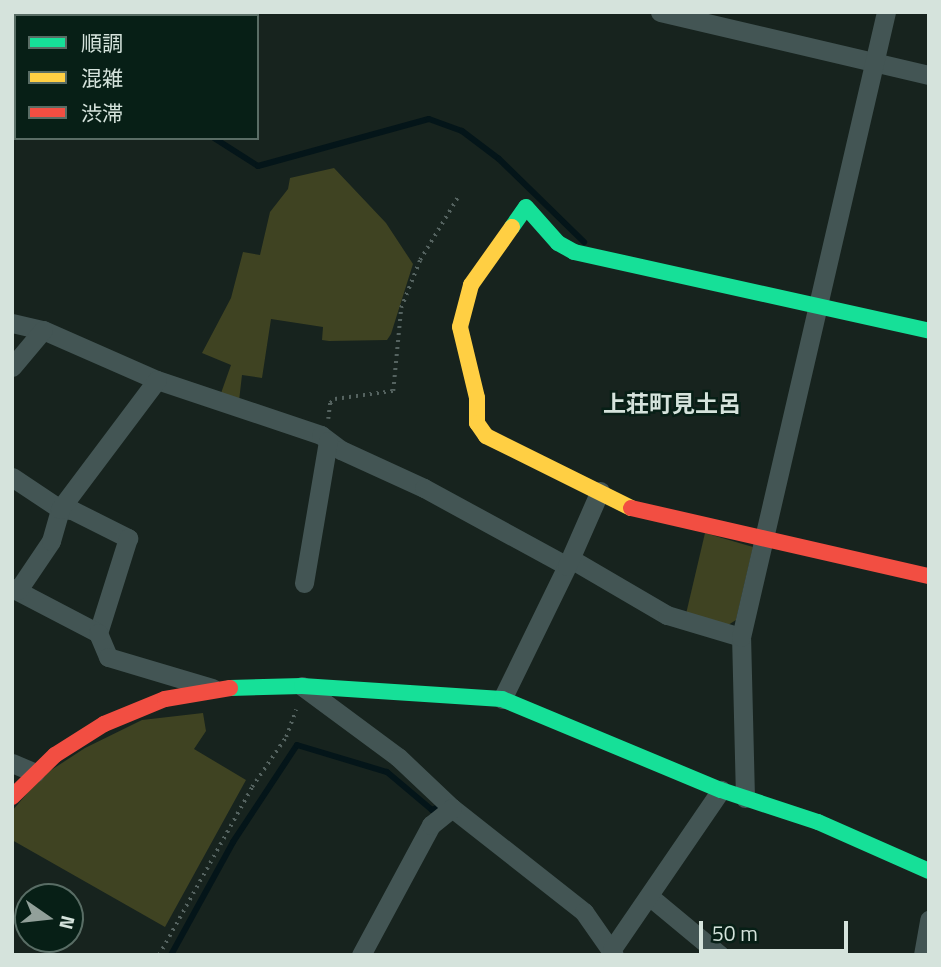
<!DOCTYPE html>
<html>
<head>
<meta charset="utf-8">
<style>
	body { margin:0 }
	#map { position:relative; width:941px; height:967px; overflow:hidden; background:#17231e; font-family:"Titillium Web","Noto Sans JP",sans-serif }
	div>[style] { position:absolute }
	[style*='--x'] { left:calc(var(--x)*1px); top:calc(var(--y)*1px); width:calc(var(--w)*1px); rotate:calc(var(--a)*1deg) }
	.green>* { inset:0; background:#3f4322 }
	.stream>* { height:6px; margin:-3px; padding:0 3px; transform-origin:3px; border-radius:3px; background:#041519 }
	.path>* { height:3.5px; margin-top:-1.75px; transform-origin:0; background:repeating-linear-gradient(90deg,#556360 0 2px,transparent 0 7px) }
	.street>* { height:19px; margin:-9.5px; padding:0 9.5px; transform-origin:9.5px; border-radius:9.5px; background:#435554 }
	.fast>* { height:16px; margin:-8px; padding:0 8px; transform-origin:8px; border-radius:8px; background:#16e098 }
	.slow>* { height:16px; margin:-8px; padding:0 8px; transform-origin:8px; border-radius:8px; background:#ffcf43 }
	.jam>* { height:16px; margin:-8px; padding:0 8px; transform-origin:8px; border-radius:8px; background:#f24e42 }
	span { translate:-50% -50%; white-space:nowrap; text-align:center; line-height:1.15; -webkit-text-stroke:5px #071f16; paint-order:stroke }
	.quarter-label { font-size:23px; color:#d5e3dc; font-weight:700 }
	.frame { position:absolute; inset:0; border:14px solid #d5e3dc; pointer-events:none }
	.legend { position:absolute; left:14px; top:14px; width:245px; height:126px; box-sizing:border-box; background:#071f16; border:2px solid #596d65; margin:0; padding:9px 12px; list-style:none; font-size:21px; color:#d5e3dc }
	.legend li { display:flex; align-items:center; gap:14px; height:35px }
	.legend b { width:35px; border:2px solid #596d65 }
	.north { position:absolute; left:14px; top:883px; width:70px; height:70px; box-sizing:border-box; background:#071f16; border:2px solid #596d65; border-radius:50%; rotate:104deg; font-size:19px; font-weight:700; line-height:28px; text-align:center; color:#d5e3dc }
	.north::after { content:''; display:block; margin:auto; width:24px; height:32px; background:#92a09a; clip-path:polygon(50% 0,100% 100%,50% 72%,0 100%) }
	.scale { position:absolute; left:699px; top:921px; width:149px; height:32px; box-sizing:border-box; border:4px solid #d5e3dc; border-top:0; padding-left:9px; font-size:21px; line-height:24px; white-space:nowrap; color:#d5e3dc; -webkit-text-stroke:5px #071f16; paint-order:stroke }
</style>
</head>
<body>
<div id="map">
	<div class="green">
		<i style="clip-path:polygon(334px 168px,386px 223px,413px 264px,391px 334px,387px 340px,329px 341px,322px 340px,323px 327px,271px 319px,262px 378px,242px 375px,239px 401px,220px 396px,231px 365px,202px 353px,231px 298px,243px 252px,260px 255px,270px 212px,288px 189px,290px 178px)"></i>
		<i style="clip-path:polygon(705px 533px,753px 547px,736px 620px,728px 625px,686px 614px)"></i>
		<i style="clip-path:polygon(203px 713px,206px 731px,194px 749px,246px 780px,165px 927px,12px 840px,12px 811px,42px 776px,85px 748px,142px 720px)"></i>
	</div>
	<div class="stream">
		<i style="--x:214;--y:138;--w:52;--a:32.5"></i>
		<i style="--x:258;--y:166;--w:177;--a:-15.4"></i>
		<i style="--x:429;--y:119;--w:35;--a:20"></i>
		<i style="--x:462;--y:131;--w:46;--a:37.1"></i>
		<i style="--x:499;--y:159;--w:119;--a:44.3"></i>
		<i style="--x:171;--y:955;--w:129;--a:-61.2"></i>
		<i style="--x:233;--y:842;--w:116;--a:-56.6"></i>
		<i style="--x:297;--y:745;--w:94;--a:16.7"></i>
		<i style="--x:387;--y:772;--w:59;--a:40.2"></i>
		<i style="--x:432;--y:810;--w:10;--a:-24"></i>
	</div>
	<div class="path">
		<i style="--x:328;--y:419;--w:16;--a:-83"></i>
		<i style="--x:330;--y:403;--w:6;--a:-39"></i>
		<i style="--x:335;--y:399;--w:59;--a:-7.9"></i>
		<i style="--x:393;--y:391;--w:83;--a:-84.5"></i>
		<i style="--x:401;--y:308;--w:52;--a:-68.4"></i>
		<i style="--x:420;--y:260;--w:74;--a:-58.9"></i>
		<i style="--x:159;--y:955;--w:192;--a:-61"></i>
		<i style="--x:252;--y:787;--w:60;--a:-55.8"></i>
		<i style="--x:286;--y:737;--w:29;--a:-70"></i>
	</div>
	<div class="street">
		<i style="--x:660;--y:12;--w:276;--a:13.2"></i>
		<i style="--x:131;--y:16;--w:4;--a:-76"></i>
		<i style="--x:12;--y:50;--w:4;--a:14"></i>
		<i style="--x:12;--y:83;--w:4;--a:-27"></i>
		<i style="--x:12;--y:323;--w:32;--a:13"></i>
		<i style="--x:43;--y:330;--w:124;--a:23.7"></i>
		<i style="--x:157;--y:380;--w:173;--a:18.5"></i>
		<i style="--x:321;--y:435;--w:25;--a:37"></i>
		<i style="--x:341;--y:450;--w:91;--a:24.6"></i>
		<i style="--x:424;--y:488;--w:163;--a:28.6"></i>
		<i style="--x:567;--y:566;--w:148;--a:116"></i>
		<i style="--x:12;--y:367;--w:48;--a:-50"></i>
		<i style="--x:12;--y:477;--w:58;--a:33.7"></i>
		<i style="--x:60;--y:509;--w:12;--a:5"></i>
		<i style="--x:72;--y:510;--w:63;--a:26.6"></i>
		<i style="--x:128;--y:538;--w:100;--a:107.5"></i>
		<i style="--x:571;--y:559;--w:111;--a:30.3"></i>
		<i style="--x:667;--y:615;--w:77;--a:16.6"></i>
		<i style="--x:567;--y:566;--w:82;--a:-66.3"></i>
		<i style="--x:304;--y:583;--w:144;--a:-80.4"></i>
		<i style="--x:12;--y:588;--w:97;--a:27.6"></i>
		<i style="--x:98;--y:633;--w:26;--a:67"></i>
		<i style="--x:108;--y:657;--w:109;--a:16.6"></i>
		<i style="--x:18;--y:590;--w:59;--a:-56"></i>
		<i style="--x:51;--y:541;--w:33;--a:-74"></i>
		<i style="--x:60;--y:509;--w:161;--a:-53.1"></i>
		<i style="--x:302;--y:686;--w:119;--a:36.5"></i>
		<i style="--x:398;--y:757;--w:74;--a:43.4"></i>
		<i style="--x:452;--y:808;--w:168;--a:38.2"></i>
		<i style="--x:584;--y:912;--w:52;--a:55.1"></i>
		<i style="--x:12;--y:763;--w:25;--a:23"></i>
		<i style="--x:745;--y:798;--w:161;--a:-91.4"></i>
		<i style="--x:741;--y:637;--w:642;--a:-76.94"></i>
		<i style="--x:649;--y:896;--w:92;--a:39.7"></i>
		<i style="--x:612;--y:949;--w:193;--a:-55.6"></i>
		<i style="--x:361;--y:955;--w:148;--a:-61.7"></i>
		<i style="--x:431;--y:825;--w:27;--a:-39"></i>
		<i style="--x:923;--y:955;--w:36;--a:-80"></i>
	</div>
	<div class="fast">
		<i style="--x:512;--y:227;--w:24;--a:-55"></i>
		<i style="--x:526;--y:207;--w:48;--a:48.4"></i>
		<i style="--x:558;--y:243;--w:18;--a:29"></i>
		<i style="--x:574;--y:252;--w:364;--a:12.5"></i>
		<i style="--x:230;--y:688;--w:72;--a:-1.6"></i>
		<i style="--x:302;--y:686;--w:200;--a:3.7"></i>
		<i style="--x:502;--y:699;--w:237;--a:22.6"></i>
		<i style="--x:721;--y:790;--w:102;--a:18.3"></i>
		<i style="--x:818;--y:822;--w:121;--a:23.8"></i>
	</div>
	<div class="slow">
		<i style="--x:512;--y:227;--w:71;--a:125.3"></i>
		<i style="--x:471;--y:285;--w:43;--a:104.7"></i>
		<i style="--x:460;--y:327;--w:73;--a:76.5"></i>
		<i style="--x:477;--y:398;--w:25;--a:90"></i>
		<i style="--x:477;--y:423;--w:16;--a:55"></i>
		<i style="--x:486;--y:436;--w:162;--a:26.4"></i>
	</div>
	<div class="jam">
		<i style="--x:631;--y:508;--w:306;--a:12.9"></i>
		<i style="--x:12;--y:797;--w:60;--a:-44.3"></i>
		<i style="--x:55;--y:755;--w:58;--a:-32.3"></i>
		<i style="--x:104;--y:724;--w:66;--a:-22.3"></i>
		<i style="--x:165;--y:699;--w:66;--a:-9.6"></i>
	</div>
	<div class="quarter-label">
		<span style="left:672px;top:404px">上荘町見土呂</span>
	</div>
	<div class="frame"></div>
	<ul class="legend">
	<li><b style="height:9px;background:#16e098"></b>順調</li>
	<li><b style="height:9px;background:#ffcf43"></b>混雑</li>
	<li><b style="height:9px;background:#f24e42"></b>渋滞</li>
	</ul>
	<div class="north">N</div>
	<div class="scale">50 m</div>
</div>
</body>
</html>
